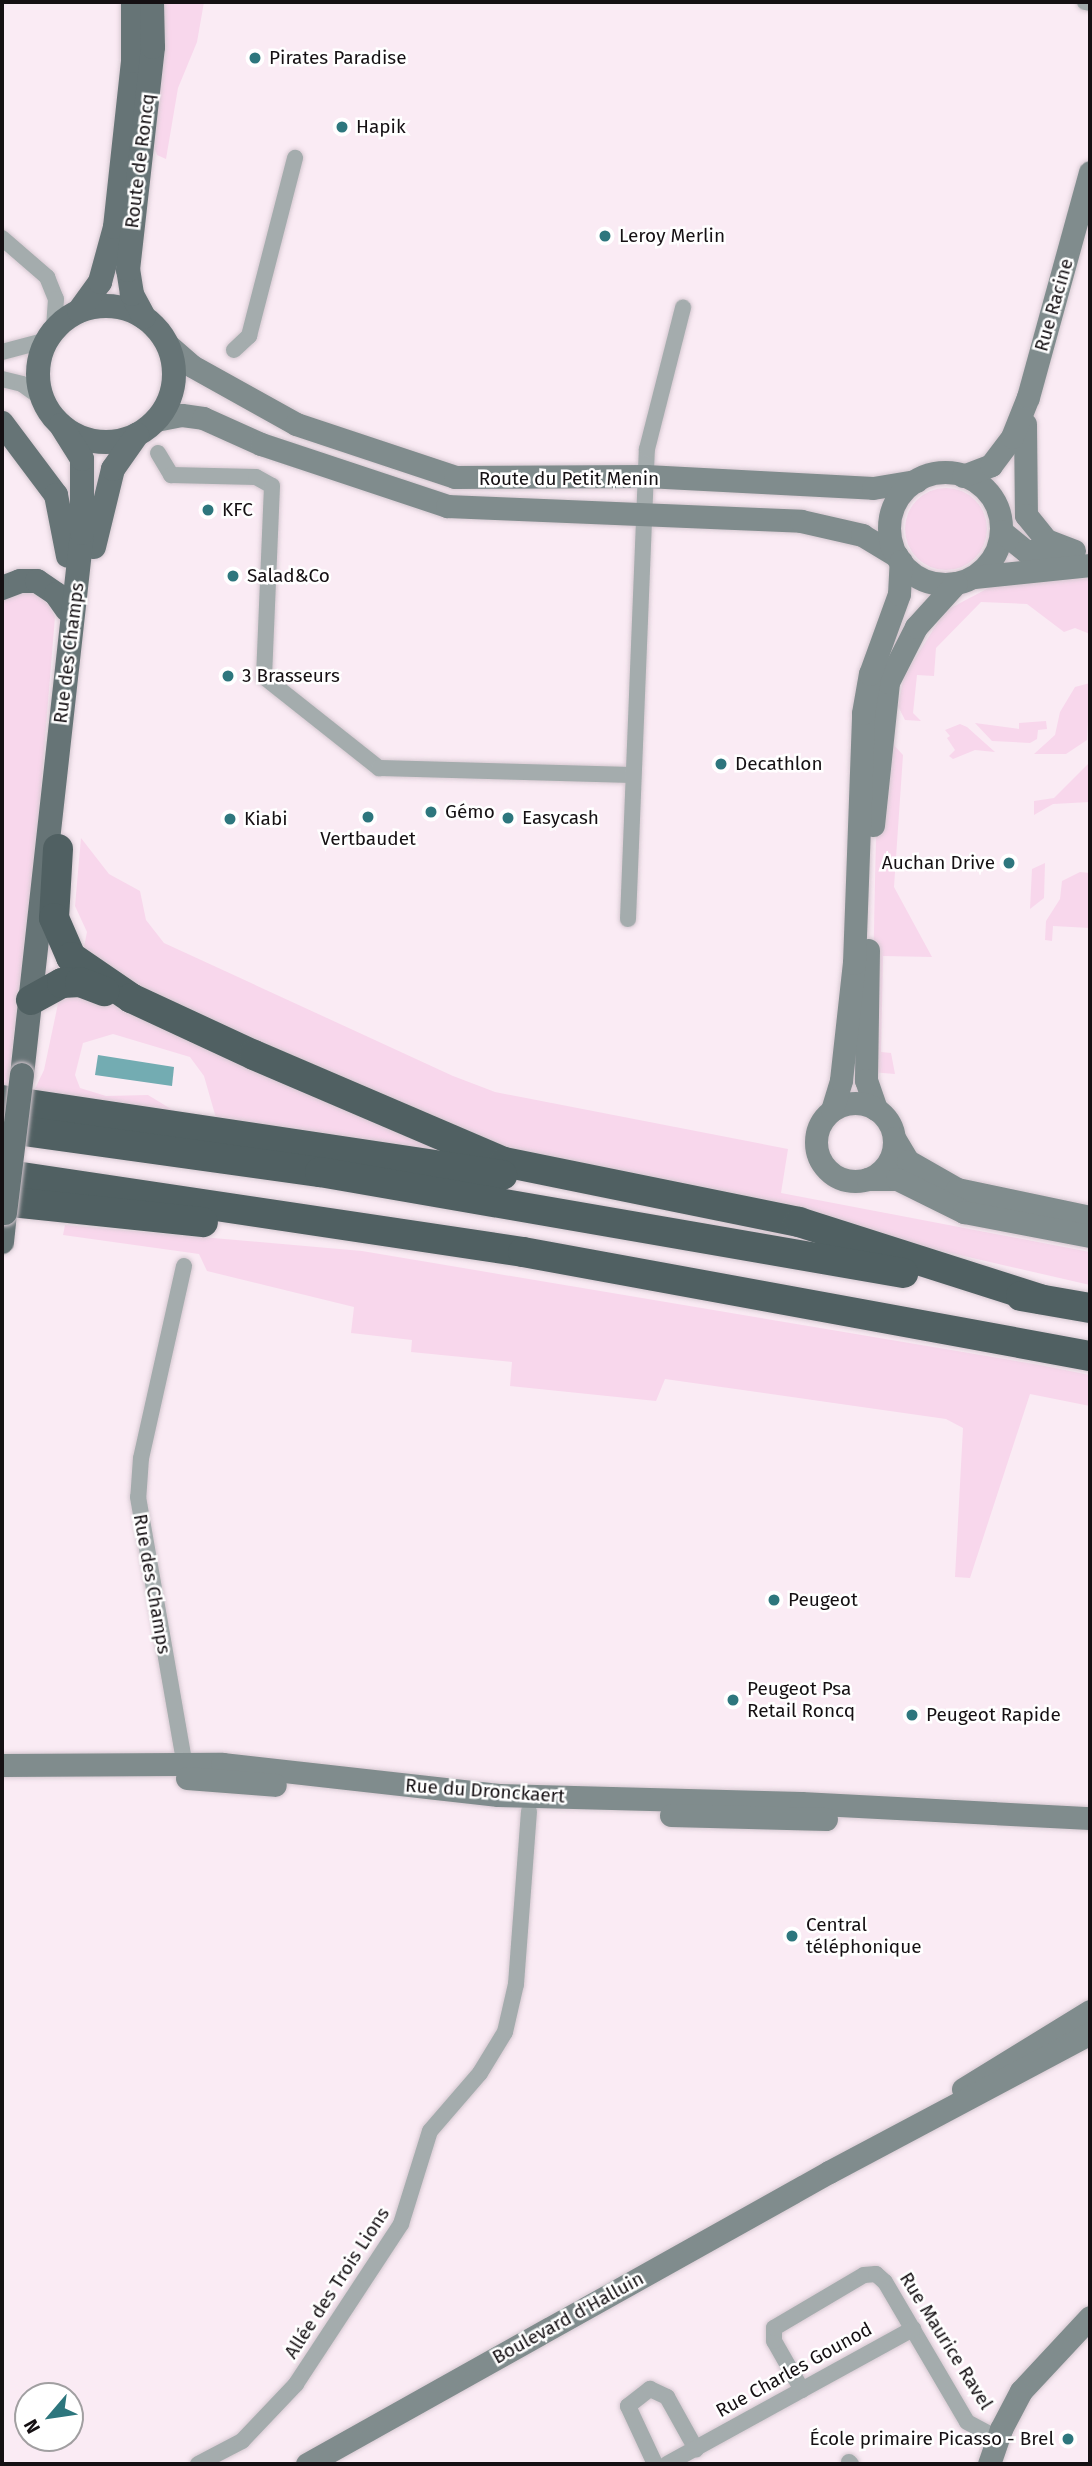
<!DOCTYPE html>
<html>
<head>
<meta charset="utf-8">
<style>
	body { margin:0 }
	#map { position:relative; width:1092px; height:2466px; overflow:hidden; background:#faebf4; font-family:"Fira Sans",sans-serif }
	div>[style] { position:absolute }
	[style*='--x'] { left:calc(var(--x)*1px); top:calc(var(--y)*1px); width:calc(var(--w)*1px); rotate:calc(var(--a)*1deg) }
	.green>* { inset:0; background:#f8d7ec }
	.round { border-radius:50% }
	.water>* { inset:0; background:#73acb2 }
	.roads { filter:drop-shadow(0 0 2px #d5c8d0) drop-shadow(0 0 2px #d5c8d0) }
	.street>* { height:16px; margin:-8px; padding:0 8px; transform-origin:8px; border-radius:8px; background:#a4acad }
	.secondary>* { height:23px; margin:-11.5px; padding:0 11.5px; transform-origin:11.5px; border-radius:11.5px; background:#808c8d }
	.secondary>.ring { margin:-11.5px; padding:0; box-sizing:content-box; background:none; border:23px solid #808c8d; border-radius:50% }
	.primary>* { height:24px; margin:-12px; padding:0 12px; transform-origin:12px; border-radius:12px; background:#667476 }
	.primary>.ring { margin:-12px; padding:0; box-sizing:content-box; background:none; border:24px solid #667476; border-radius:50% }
	.highway>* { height:30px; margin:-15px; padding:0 15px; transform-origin:15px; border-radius:15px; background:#506062 }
	.bridges { filter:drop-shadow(0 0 2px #d5c8d0) drop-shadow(0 0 2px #d5c8d0) }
	.primary-bridge>* { height:24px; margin:-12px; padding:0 12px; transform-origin:12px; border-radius:12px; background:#667476 }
	.dots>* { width:19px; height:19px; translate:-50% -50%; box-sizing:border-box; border:4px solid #fff; border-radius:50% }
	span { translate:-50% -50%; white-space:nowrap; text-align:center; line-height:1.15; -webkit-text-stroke:5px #fff; paint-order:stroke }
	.poi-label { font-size:19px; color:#151013 }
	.left { translate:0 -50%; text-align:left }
	.right { translate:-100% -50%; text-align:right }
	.street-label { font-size:19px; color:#151013 }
	.frame { position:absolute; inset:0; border:4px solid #151013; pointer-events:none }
	.north { position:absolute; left:14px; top:2382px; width:70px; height:70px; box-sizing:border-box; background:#fff; border:2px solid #a19fa1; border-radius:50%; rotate:241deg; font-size:19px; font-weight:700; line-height:28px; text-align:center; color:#151013 }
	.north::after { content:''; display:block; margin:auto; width:24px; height:32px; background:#2d767d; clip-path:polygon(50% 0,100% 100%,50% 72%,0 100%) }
</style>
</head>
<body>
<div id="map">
	<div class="green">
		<i style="clip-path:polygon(162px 2px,204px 2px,197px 42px,178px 88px,166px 159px,157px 155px,152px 141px)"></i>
		<i class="round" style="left:905px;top:488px;width:82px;height:82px"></i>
		<i style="clip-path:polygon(1090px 578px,1090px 634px,1075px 628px,1064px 632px,1027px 604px,981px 602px,936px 648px,934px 676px,917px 675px,913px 713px,921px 721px,905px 720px,898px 706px,904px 676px,945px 611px,998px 583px)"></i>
		<i style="clip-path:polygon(27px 590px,47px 601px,55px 617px,36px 848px,8px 1087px,2px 1086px,2px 599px)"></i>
		<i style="clip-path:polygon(1090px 683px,1087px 740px,1066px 754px,1034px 754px,1055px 735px,1060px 712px,1075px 687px)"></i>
		<i style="clip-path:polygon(1046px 721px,1047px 729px,1038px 730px,1037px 739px,1030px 743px,992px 741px,975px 723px,1019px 729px,1019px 723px)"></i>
		<i style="clip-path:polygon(960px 724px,967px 727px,995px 752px,975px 750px,953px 759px,949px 756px,955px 750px,947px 738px,950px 736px,945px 730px)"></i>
		<i style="clip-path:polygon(891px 742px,903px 755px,894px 887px,932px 957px,883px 956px,881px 1052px,891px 1053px,895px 1074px,871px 1072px,876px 835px)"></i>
		<i style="clip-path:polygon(1090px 762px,1090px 802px,1053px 804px,1034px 815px,1034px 801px,1054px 798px)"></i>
		<i style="clip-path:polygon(81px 838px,109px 874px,140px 891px,146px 920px,164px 943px,453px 1076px,495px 1092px,788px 1149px,781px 1193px,1090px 1252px,1090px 1285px,517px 1153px,108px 976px,82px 956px,87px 932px,75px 906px)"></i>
		<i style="clip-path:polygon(1045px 863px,1044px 898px,1030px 909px,1032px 869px)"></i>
		<i style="clip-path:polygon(1080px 872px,1090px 873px,1090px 928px,1053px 926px,1052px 941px,1045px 940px,1046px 921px,1060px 899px,1062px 881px)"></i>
		<i style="clip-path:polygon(61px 993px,97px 995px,468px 1156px,216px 1118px,204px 1076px,190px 1057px,113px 1034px,83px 1043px,75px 1075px,80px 1088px,106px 1096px,148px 1095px,176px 1112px,33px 1093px,44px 1070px,59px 999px,66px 1000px)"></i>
		<i style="clip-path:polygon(65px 1225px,362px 1251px,1040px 1365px,1090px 1375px,1090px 1406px,1030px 1394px,970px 1578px,955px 1577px,963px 1428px,946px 1419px,665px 1379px,656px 1401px,510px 1386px,512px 1362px,411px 1352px,412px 1340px,351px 1333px,354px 1307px,207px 1271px,199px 1254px,63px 1235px)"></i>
	</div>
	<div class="water">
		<i style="clip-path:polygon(98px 1055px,174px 1067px,172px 1086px,95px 1075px)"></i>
	</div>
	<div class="roads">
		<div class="street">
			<i style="--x:1085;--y:2;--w:5;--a:11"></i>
			<i style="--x:2;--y:238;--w:60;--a:40.9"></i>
			<i style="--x:47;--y:277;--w:24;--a:68"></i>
			<i style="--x:56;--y:299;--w:30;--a:94"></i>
			<i style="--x:234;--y:350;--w:21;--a:-43"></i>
			<i style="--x:249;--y:336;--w:184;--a:-75.5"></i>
			<i style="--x:2;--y:352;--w:47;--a:-14.9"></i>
			<i style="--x:2;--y:379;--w:21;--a:14"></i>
			<i style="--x:22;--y:384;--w:27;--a:36"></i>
			<i style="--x:158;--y:453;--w:26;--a:59"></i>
			<i style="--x:171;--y:475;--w:85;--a:1.3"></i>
			<i style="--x:256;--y:477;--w:18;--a:29"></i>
			<i style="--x:272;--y:486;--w:191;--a:92.4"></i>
			<i style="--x:264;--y:677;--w:147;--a:38.4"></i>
			<i style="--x:379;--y:768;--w:254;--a:1.6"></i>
			<i style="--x:628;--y:919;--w:470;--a:-87.7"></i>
			<i style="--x:647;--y:449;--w:146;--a:-75.7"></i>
			<i style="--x:184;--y:1266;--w:197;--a:102.6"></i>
			<i style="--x:141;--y:1458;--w:39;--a:94"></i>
			<i style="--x:138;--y:1497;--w:279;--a:80.1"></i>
			<i style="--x:802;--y:2390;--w:56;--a:-119.7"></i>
			<i style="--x:774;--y:2341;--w:13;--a:-90"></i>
			<i style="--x:774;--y:2328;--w:104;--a:-30.5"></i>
			<i style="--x:864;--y:2275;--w:12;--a:-5"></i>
			<i style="--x:876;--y:2274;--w:12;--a:42"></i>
			<i style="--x:885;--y:2282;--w:162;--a:59.6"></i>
			<i style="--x:967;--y:2422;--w:34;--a:28"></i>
			<i style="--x:849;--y:2462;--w:3;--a:45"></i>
			<i style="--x:198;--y:2464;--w:50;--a:-27.6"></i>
			<i style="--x:242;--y:2441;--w:79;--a:-46.5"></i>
			<i style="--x:296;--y:2384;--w:191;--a:-56.7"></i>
			<i style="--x:401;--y:2224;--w:97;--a:-72.7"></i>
			<i style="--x:430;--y:2131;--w:77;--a:-49.2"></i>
			<i style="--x:480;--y:2073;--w:48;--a:-58.6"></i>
			<i style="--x:505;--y:2032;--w:49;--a:-77.1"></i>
			<i style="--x:516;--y:1984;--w:173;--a:-85.7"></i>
			<i style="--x:655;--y:2464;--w:64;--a:-115"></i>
			<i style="--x:628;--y:2406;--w:28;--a:-38"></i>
			<i style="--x:650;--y:2389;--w:19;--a:25"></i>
			<i style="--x:667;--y:2397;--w:60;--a:60.9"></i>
			<i style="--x:667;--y:2464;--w:281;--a:-28.8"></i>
		</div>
		<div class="secondary">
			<i style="--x:169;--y:346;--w:30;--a:41"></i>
			<i style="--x:192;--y:366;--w:119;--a:29.1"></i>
			<i style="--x:296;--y:424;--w:168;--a:18.4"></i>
			<i style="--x:455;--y:477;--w:191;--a:-0.3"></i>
			<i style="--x:646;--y:476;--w:227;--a:3"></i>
			<i style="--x:873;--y:488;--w:44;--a:-9.2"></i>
			<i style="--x:156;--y:420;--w:26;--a:-11"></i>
			<i style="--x:182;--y:415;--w:21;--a:8"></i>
			<i style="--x:203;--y:418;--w:64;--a:24.1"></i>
			<i style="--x:261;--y:444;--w:196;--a:18.4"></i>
			<i style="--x:447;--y:506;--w:354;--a:2.4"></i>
			<i style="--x:801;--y:521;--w:63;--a:12.9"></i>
			<i style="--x:862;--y:535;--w:41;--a:31"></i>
			<i style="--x:1025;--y:424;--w:91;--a:89.4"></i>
			<i style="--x:1026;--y:515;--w:32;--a:51"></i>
			<i style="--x:1046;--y:540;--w:30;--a:21"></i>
			<i class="ring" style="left:889px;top:472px;width:89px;height:89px"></i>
			<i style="--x:963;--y:476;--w:30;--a:-21"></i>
			<i style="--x:991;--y:465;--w:35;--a:-53"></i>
			<i style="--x:1012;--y:437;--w:43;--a:-68.2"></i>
			<i style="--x:1028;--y:397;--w:233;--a:-74.6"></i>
			<i style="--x:1001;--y:531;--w:32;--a:39"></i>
			<i style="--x:1026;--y:551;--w:38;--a:0"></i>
			<i style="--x:974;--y:577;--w:117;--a:-5.9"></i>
			<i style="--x:873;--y:825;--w:144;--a:-84"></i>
			<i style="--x:888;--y:682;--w:62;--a:-63"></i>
			<i style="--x:916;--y:627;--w:59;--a:-47.7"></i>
			<i style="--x:868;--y:950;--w:130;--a:90.9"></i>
			<i style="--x:866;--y:1080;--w:31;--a:71"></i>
			<i class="ring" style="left:816px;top:1103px;width:55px;height:55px"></i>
			<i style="--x:832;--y:1110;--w:31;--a:-73"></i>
			<i style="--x:841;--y:1080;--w:118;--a:-83.7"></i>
			<i style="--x:854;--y:963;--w:250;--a:-87.9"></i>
			<i style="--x:863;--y:713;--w:40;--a:-80"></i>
			<i style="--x:870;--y:674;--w:85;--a:-70.1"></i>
			<i style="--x:899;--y:594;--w:33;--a:-87"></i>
			<i style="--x:894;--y:1138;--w:27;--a:59"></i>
			<i style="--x:908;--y:1161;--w:56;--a:29.7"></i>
			<i style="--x:957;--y:1189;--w:136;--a:11.9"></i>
			<i style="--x:868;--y:1179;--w:29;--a:0"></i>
			<i style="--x:897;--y:1179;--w:75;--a:26.2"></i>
			<i style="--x:964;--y:1212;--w:128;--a:10.8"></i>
			<i style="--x:2;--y:1765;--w:220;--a:-0.3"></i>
			<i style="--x:222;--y:1764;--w:278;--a:6.4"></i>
			<i style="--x:498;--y:1795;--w:303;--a:1.5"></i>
			<i style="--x:801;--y:1803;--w:289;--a:3"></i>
			<i style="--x:187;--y:1778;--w:88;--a:4.5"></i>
			<i style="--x:671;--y:1815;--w:155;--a:1.5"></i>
			<i style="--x:963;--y:2089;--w:149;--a:-31.6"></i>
			<i style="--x:307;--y:2464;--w:598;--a:-29.22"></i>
			<i style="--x:829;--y:2172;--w:296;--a:-28"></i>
			<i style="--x:989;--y:2464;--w:37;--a:-71"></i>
			<i style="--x:1001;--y:2429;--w:43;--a:-62.2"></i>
			<i style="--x:1021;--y:2391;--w:101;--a:-47"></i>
		</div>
		<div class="primary">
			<i class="ring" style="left:38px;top:306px;width:112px;height:112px"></i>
			<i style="--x:79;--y:311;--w:36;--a:-54"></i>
			<i style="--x:100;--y:282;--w:57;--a:-74.7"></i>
			<i style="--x:115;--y:227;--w:167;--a:-83.8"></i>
			<i style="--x:133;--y:61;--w:59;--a:-90"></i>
			<i style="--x:144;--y:317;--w:26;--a:-118"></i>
			<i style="--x:132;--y:294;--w:24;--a:-99"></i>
			<i style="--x:128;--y:270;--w:224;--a:-83.6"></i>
			<i style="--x:153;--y:47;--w:45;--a:-91.3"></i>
			<i style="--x:2;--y:423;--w:90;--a:53.1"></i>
			<i style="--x:56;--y:495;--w:62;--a:78.9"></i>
			<i style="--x:94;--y:547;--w:80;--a:-76.3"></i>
			<i style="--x:113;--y:469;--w:42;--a:-54.8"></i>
			<i style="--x:2;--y:588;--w:19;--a:-21"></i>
			<i style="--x:20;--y:581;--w:17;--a:0"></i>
			<i style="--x:37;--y:581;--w:23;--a:34"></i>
			<i style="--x:56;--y:594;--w:19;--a:55"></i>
			<i style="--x:22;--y:1075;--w:545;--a:-83.68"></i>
			<i style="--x:82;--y:533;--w:74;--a:-90"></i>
			<i style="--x:82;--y:459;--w:40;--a:-122"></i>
			<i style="--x:2;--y:1242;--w:29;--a:-84"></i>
		</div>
		<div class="highway">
			<i style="--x:58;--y:849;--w:69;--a:93.3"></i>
			<i style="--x:54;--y:918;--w:43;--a:66.4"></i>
			<i style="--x:71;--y:957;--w:73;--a:34.3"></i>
			<i style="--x:131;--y:998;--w:136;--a:24.9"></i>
			<i style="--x:254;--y:1055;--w:272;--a:23.2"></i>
			<i style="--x:504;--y:1162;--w:301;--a:11.5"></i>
			<i style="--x:799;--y:1222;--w:253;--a:17.7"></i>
			<i style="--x:31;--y:1000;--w:35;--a:-29"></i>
			<i style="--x:62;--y:983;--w:18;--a:-3"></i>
			<i style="--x:80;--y:982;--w:26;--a:21"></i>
			<i style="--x:2;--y:1100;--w:506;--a:8.53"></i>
			<i style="--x:2;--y:1128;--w:321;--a:7.9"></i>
			<i style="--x:320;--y:1172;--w:592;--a:9.83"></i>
			<i style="--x:2;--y:1174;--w:527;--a:8.51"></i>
			<i style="--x:523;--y:1252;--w:576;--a:10.39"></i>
			<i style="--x:2;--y:1201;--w:202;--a:6"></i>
			<i style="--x:1021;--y:1296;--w:70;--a:9.9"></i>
		</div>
	</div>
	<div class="bridges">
		<div class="primary-bridge">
			<i style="--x:5;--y:1213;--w:139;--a:-83"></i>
		</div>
	</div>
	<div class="dots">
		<i style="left:255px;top:58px;background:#2d767d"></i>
		<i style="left:342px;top:127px;background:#2d767d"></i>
		<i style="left:605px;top:236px;background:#2d767d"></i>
		<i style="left:208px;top:510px;background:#2d767d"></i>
		<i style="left:233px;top:576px;background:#2d767d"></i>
		<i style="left:228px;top:676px;background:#2d767d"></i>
		<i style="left:721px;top:764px;background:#2d767d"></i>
		<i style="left:431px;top:812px;background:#2d767d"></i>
		<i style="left:368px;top:817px;background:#2d767d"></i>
		<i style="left:508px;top:818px;background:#2d767d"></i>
		<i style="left:230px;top:819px;background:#2d767d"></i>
		<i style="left:1009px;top:863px;background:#2d767d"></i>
		<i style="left:774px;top:1600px;background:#2d767d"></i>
		<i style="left:733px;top:1700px;background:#2d767d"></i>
		<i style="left:912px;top:1715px;background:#2d767d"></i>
		<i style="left:792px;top:1936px;background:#2d767d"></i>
		<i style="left:1068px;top:2439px;background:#2d767d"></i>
	</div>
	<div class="poi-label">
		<span class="left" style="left:269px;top:58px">Pirates Paradise</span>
		<span class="left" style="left:356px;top:127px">Hapik</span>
		<span class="left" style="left:619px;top:236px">Leroy Merlin</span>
		<span class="left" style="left:222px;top:510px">KFC</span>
		<span class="left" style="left:247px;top:576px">Salad&amp;Co</span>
		<span class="left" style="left:242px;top:676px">3 Brasseurs</span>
		<span class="left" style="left:735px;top:764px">Decathlon</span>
		<span class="left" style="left:445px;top:812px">Gémo</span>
		<span class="left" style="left:522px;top:818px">Easycash</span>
		<span class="left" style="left:244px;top:819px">Kiabi</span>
		<span style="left:368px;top:839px">Vertbaudet</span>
		<span class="right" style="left:995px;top:863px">Auchan Drive</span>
		<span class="left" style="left:788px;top:1600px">Peugeot</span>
		<span class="left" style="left:747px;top:1700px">Peugeot Psa<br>Retail Roncq</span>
		<span class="left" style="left:926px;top:1715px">Peugeot Rapide</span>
		<span class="left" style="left:806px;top:1936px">Central<br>téléphonique</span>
		<span class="right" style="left:1054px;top:2439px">École primaire Picasso - Brel</span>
	</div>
	<div class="street-label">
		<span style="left:140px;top:161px;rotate:-83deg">Route de Roncq</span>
		<span style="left:1054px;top:305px;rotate:-74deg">Rue Racine</span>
		<span style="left:569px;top:479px">Route du Petit Menin</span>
		<span style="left:69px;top:653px;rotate:-83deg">Rue des Champs</span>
		<span style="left:152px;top:1584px;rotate:80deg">Rue des Champs</span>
		<span style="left:485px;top:1791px;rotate:4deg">Rue du Dronckaert</span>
		<span style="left:337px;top:2283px;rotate:-57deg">Allée des Trois Lions</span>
		<span style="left:568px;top:2318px;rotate:-29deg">Boulevard d'Halluin</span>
		<span style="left:946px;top:2341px;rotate:58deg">Rue Maurice Ravel</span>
		<span style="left:794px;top:2370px;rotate:-29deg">Rue Charles Gounod</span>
	</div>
	<div class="frame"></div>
	<div class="north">N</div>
</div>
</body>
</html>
